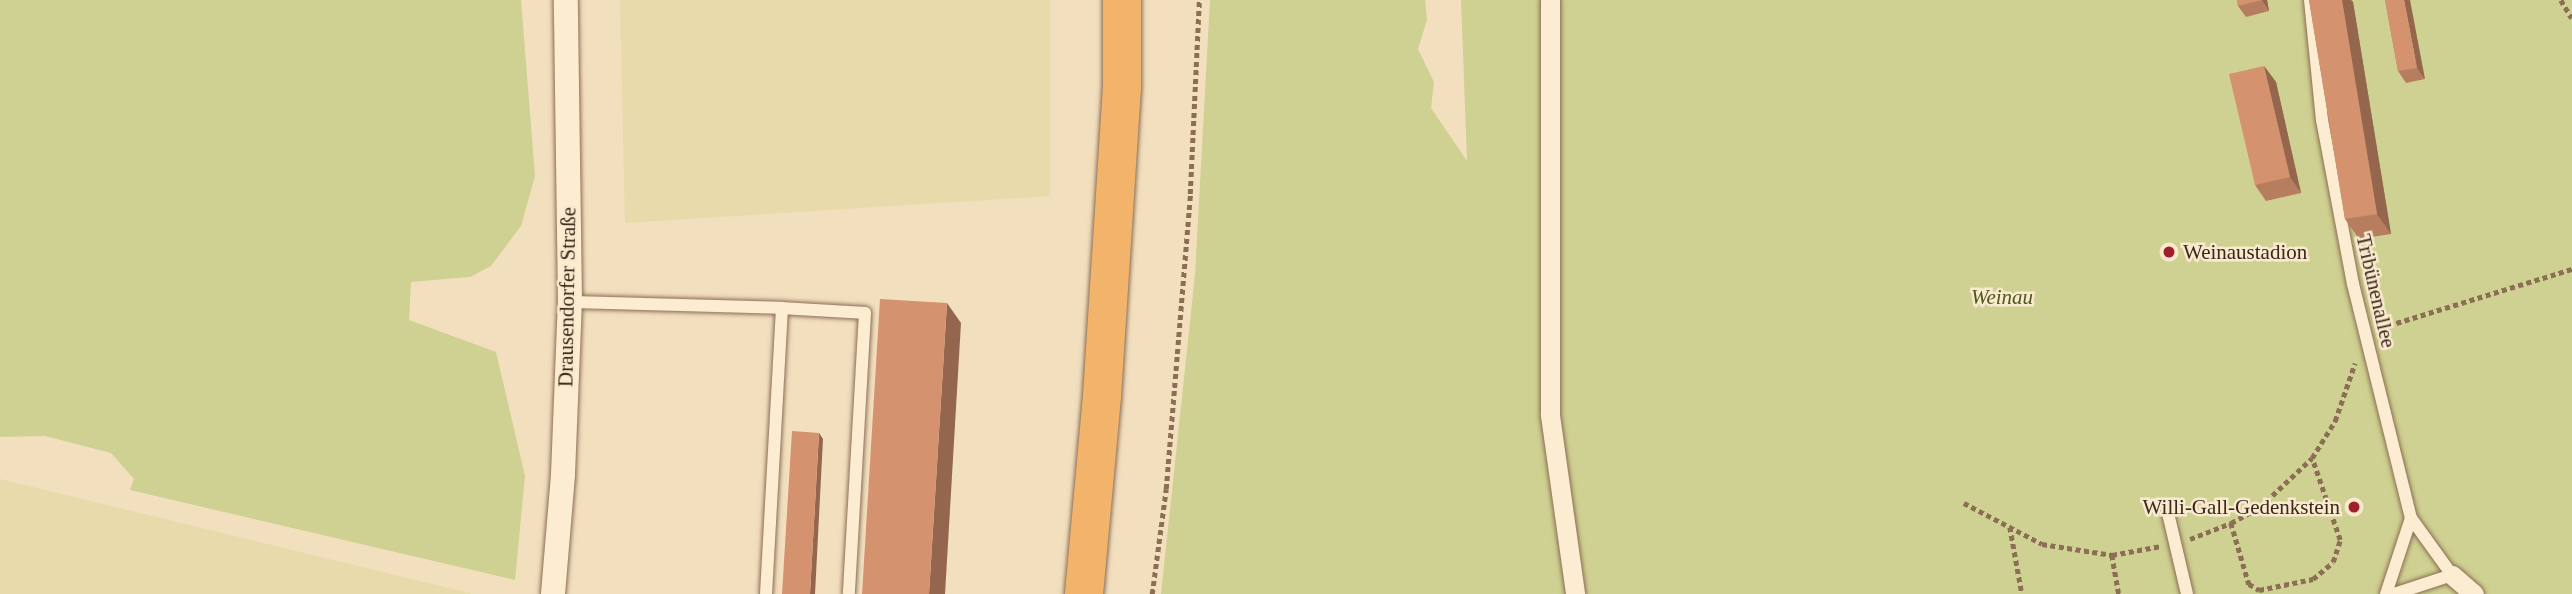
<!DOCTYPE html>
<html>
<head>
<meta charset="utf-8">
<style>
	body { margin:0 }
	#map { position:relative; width:2572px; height:594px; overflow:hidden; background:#f2dfbe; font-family:"Times New Roman",serif }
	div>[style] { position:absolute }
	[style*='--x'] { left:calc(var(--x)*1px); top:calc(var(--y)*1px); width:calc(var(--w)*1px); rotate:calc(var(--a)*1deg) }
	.farmland>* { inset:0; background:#e8daaa }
	.green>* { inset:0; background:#ced191 }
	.path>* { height:4.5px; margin-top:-2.25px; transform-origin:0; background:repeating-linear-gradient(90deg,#8c6e55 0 5px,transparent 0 8.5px) }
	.roads { filter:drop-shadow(0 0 2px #8c6e55) drop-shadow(0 0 2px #8c6e55) }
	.service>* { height:12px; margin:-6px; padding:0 6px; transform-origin:6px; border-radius:6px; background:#fcecd2 }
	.pedestrian>* { height:19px; margin:-9.5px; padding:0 9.5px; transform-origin:9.5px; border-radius:9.5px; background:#fcecd2 }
	.minor>* { height:24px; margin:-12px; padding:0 12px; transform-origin:12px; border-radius:12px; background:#fcecd2 }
	.trunk>* { height:38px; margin:-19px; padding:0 19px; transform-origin:19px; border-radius:19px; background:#f2b46b }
	.wall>* { inset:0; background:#b67e5f }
	.shaded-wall>* { inset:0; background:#94664e }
	.building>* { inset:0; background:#d4926f }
	.dots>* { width:19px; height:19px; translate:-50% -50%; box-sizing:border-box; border:4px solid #f9e9ce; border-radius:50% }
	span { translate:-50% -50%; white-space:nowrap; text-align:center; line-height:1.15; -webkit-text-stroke:5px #f9e9ce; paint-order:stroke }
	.poi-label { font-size:21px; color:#3a281b }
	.left { translate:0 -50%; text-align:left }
	.right { translate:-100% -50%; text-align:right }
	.street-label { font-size:21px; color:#3a281b }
	.park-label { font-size:21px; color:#4e581f; font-style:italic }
</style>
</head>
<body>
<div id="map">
	<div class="farmland">
		<i style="clip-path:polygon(620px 0,1050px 0,1050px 196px,625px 223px)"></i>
		<i style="clip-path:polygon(0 479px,473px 594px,0 594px)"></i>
	</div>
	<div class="green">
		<i style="clip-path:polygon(0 0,521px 0,535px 176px,521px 226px,491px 266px,470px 277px,411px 282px,409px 320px,496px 352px,525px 476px,515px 580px,130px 490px,134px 479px,111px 453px,45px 436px,0 437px)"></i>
		<i style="clip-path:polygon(1210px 0,1425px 0,1427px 20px,1418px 49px,1434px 82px,1431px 108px,1467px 161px,1461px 0,2572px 0,2572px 594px,1161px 594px,1195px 275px)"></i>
	</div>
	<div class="path">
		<i style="--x:2561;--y:0;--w:21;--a:59"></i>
		<i style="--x:2380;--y:328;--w:201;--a:-17.1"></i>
		<i style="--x:1964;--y:503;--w:88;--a:27.7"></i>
		<i style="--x:2042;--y:544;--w:71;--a:8.9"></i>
		<i style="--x:2112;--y:555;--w:50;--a:-10.4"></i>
		<i style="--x:2231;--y:523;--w:64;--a:73.6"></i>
		<i style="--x:2249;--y:584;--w:12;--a:31"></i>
		<i style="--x:2259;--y:590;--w:55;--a:-11.5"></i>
		<i style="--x:2313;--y:579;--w:26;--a:-40"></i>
		<i style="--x:2333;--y:562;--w:23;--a:-72"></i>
		<i style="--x:2340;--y:540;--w:87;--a:-108.9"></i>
		<i style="--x:2010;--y:527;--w:68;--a:79.8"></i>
		<i style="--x:2190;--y:539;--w:44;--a:-21.3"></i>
		<i style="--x:2231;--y:523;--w:33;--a:-29"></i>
		<i style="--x:2260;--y:507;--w:71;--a:-43.3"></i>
		<i style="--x:2312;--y:458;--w:44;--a:-58.1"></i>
		<i style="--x:2335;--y:421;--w:61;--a:-71"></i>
		<i style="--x:2112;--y:555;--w:40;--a:80"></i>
		<i style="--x:1152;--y:594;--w:106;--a:-82.4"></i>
		<i style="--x:1166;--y:489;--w:296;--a:-85.3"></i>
		<i style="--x:1190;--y:194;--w:194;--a:-87.3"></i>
	</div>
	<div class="roads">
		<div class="service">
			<i style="--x:2310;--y:0;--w:121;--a:84.3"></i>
			<i style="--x:2322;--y:120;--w:167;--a:79.3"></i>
			<i style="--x:2353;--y:284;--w:241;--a:76.1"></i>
			<i style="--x:2411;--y:518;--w:70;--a:54.3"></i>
			<i style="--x:2452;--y:575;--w:61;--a:161.9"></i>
			<i style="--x:570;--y:302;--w:212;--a:1.6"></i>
			<i style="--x:2168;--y:513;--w:83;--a:76.8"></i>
			<i style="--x:766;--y:594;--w:286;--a:-86.8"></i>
			<i style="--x:782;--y:308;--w:83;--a:3.4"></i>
			<i style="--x:865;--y:313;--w:281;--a:93.3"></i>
			<i style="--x:2386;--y:594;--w:80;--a:-71.8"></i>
		</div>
		<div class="pedestrian">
			<i style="--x:1550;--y:0;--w:415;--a:90"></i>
			<i style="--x:1550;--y:415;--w:181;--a:82"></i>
			<i style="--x:2452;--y:575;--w:29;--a:41"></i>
		</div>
		<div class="minor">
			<i style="--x:553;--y:594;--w:120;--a:-85.2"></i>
			<i style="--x:563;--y:474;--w:172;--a:-87.7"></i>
			<i style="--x:570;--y:302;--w:302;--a:-90.8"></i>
		</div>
		<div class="trunk">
			<i style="--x:1084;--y:594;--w:199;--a:-84.8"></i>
			<i style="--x:1102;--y:396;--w:309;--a:-86.3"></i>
			<i style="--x:1122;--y:88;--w:88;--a:-90"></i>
		</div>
	</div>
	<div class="wall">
		<i style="clip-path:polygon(2237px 0,2267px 0,2269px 11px,2246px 17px,2238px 6px)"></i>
		<i style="clip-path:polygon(2309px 0,2351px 0,2353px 2px,2391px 234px,2359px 239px,2345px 219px)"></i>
		<i style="clip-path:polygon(2385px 0,2425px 79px,2406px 83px,2398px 71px)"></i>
		<i style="clip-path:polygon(2264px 66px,2276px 82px,2301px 193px,2266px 201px,2255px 185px)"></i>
	</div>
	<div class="shaded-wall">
		<i style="clip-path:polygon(2262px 0,2267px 0,2269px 11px)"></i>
		<i style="clip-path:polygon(2342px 0,2351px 0,2353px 2px,2391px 234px,2377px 214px)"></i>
		<i style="clip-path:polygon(2404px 0,2410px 0,2425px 79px,2417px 68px)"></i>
		<i style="clip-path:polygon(2264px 66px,2276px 82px,2301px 193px,2290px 177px)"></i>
		<i style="clip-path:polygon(947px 303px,961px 323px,945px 594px,929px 594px)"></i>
		<i style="clip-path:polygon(819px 433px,823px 439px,815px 594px,810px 594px)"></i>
	</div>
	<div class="building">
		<i style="clip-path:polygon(2237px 0,2262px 0,2238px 6px)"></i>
		<i style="clip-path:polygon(2309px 0,2342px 0,2377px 214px,2345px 219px)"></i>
		<i style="clip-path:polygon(2385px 0,2404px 0,2417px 68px,2398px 71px)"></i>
		<i style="clip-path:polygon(2264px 66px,2290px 177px,2255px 185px,2229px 74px)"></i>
		<i style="clip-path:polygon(880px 299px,947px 303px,929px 594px,862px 594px)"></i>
		<i style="clip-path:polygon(792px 431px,819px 433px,810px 594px,782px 594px)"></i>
	</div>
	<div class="dots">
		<i style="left:2169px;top:252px;background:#a11f28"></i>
		<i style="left:2354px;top:507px;background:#a11f28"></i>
	</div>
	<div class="poi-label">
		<span class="left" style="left:2183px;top:252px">Weinaustadion</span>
		<span class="right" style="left:2340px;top:507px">Willi-Gall-Gedenkstein</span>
	</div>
	<div class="street-label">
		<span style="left:2376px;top:291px;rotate:77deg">Tribünenallee</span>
		<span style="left:567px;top:297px;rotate:-89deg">Drausendorfer Straße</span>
	</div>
	<div class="park-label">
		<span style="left:2002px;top:297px">Weinau</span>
	</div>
</div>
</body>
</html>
